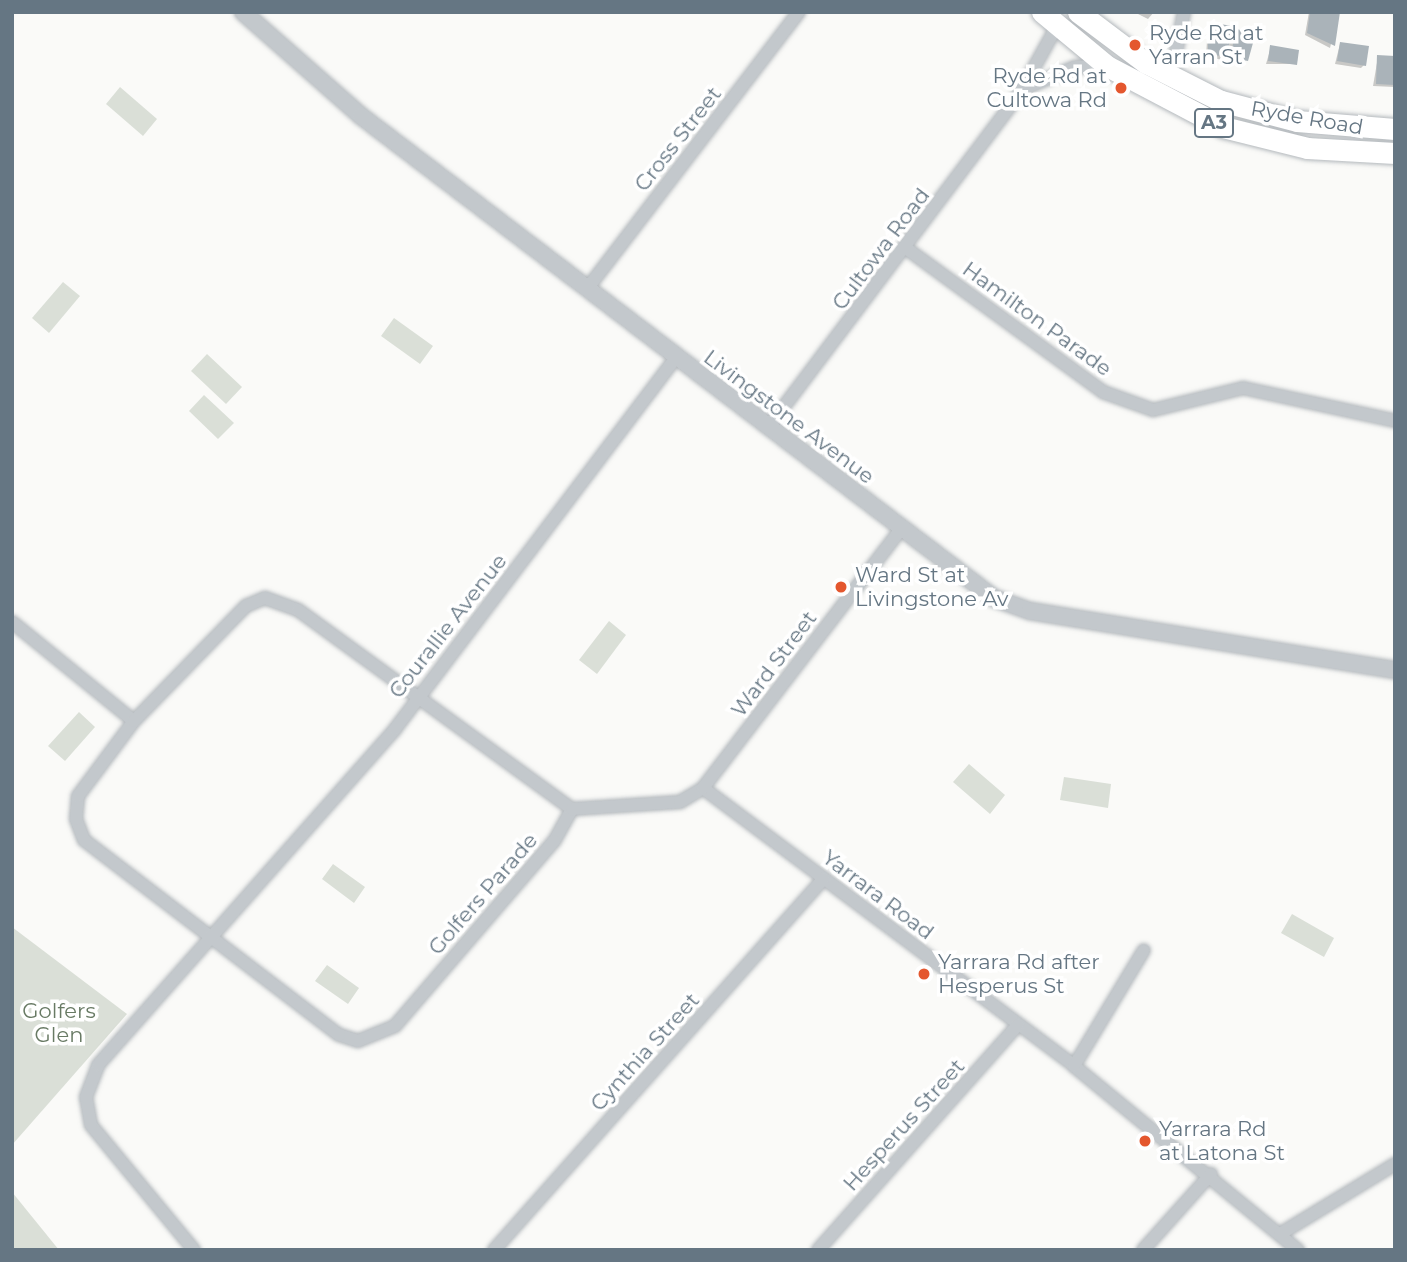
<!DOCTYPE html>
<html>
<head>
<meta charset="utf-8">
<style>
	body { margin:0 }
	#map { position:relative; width:1407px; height:1262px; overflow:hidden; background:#fafaf8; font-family:Montserrat,sans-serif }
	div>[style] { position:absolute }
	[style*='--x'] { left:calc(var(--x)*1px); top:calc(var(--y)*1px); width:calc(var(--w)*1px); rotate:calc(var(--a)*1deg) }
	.green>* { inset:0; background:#dadfd7 }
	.shadow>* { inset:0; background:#0003 }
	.building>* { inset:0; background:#aab3b9 }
	.roads { filter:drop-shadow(0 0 2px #b4b9bd) drop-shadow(0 0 2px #b4b9bd) }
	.minor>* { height:12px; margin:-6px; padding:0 6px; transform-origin:6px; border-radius:6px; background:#c3c8cc }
	.tertiary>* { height:16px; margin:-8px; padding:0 8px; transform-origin:8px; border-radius:8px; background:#c3c8cc }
	.trunk>* { height:21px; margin:-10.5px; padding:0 10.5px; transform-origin:10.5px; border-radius:10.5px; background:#fff }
	.dots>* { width:19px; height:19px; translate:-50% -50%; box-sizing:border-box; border:4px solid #fff; border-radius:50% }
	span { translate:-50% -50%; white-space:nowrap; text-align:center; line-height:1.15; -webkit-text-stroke:7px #fff; paint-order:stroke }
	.shield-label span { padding:2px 5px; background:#fff; border:2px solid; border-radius:5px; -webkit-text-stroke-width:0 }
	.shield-label { font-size:19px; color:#657683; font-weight:700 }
	.poi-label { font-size:21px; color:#657683 }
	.left { translate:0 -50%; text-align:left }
	.right { translate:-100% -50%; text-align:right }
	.street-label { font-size:21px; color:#657683 }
	.park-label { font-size:21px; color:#687a64 }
	.frame { position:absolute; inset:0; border:14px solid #657683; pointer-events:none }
</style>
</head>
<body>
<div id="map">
	<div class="green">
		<i style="clip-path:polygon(120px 87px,157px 119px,143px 136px,106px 104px)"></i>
		<i style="clip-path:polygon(63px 282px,80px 296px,49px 333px,32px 318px)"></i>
		<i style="clip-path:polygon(394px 318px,433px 346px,420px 364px,381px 336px)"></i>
		<i style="clip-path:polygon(207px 354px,242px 387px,226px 404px,191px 371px)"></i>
		<i style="clip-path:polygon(204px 395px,234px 423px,218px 439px,189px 411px)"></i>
		<i style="clip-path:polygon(609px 621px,626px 635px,597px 674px,579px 660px)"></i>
		<i style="clip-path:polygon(79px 712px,95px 727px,65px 761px,48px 746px)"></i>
		<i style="clip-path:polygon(969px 764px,1005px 795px,990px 814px,953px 782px)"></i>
		<i style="clip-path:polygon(1064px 777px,1111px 784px,1108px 808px,1060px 800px)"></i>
		<i style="clip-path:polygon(333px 864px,365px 887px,354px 903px,322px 879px)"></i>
		<i style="clip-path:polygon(1292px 914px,1334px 938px,1324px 957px,1281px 933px)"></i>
		<i style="clip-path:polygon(12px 927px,127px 1014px,12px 1145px)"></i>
		<i style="clip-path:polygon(327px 965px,359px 988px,348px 1004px,315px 981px)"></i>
		<i style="clip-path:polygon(12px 1192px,59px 1250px,12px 1250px)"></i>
	</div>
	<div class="shadow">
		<i style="clip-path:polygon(1134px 12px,1154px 12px,1148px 19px)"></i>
		<i style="clip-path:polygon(1309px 12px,1338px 14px,1330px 48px,1305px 35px)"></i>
		<i style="clip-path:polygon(1208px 24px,1229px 38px,1236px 31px,1243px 63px,1228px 61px,1230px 53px,1223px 60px,1206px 57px)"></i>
		<i style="clip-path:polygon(1340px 44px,1364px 65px,1361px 68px,1335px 64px)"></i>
		<i style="clip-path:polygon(1271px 47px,1295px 64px,1266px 64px)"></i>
		<i style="clip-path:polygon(1378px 57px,1395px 58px,1395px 87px,1373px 86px)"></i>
	</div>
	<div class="building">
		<i style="clip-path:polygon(1310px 12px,1340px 12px,1335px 46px,1307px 33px)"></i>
		<i style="clip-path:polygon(1208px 22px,1232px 26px,1227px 57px,1208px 54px)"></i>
		<i style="clip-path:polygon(1235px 29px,1256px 32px,1248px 61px,1231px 58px)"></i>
		<i style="clip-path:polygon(1340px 42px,1369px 46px,1366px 66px,1337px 61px)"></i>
		<i style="clip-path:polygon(1270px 45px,1299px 50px,1297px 65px,1268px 61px)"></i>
		<i style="clip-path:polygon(1377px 55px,1395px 56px,1395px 85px,1376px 84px)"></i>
	</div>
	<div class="roads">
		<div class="minor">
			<i style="--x:1171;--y:78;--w:67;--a:-78.9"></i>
			<i style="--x:1028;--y:87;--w:51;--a:-23.1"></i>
			<i style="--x:1075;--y:67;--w:32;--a:-2"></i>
			<i style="--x:907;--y:249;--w:243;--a:36.1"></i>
			<i style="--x:1103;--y:392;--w:53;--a:19.8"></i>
			<i style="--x:1153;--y:410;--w:93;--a:-13.7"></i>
			<i style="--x:1243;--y:388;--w:156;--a:12.2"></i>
			<i style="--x:587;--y:289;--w:349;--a:-52.6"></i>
			<i style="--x:770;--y:425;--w:416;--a:-53"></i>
			<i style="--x:1020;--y:93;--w:77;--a:-61.1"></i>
			<i style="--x:12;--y:622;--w:157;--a:39.1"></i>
			<i style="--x:703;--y:788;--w:464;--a:36.8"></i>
			<i style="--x:1074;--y:1066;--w:290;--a:39.4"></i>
			<i style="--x:572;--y:809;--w:37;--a:119"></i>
			<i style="--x:554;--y:841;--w:244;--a:130.7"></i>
			<i style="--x:395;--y:1026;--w:40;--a:158"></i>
			<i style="--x:358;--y:1041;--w:20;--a:-162"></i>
			<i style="--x:339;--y:1035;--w:321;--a:-142.6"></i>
			<i style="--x:84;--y:840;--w:22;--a:-111"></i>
			<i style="--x:76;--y:819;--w:23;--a:-85"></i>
			<i style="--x:78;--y:796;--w:94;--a:-53.3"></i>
			<i style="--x:134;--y:721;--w:161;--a:-45.8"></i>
			<i style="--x:246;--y:606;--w:21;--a:-23"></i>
			<i style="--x:265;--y:598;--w:35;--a:20"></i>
			<i style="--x:298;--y:610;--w:339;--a:36"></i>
			<i style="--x:572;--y:809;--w:108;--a:-3.7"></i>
			<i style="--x:680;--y:802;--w:27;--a:-31"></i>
			<i style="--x:703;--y:788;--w:326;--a:-52.6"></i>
			<i style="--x:1074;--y:1066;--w:135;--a:-58.9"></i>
			<i style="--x:1280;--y:1234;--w:135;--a:-31.3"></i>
			<i style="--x:194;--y:1250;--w:162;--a:-129.5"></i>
			<i style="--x:91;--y:1125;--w:28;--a:-100"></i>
			<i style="--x:86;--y:1097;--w:34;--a:-69"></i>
			<i style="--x:98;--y:1065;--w:448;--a:-48.5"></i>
			<i style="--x:395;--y:729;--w:465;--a:-52.9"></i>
			<i style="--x:494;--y:1250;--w:497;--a:-48.4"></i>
			<i style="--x:818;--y:1250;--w:301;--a:-48.4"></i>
			<i style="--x:1143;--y:1250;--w:102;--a:-48.2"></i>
		</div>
		<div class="tertiary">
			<i style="--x:243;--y:12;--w:157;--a:41.4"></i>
			<i style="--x:361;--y:116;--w:796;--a:37.29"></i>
			<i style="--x:994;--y:598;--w:38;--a:20"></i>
			<i style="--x:1030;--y:611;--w:370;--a:9.2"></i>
		</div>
		<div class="trunk">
			<i style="--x:1042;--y:12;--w:85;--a:39.7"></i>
			<i style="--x:1107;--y:66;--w:131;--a:27.7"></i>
			<i style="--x:1223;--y:127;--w:87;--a:14"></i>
			<i style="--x:1307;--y:148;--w:88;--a:3.3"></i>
			<i style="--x:1078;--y:12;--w:85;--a:36.9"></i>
			<i style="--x:1146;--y:63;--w:84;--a:26.9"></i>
			<i style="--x:1221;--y:101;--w:79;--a:14.7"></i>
			<i style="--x:1297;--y:121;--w:98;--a:4.7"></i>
		</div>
	</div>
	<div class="dots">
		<i style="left:1135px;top:45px;background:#e4572e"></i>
		<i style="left:1121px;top:88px;background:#e4572e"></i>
		<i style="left:841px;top:587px;background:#e4572e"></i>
		<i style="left:924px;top:974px;background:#e4572e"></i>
		<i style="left:1145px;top:1141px;background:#e4572e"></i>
	</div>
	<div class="shield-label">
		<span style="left:1214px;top:123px">A3</span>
	</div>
	<div class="poi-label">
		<span class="left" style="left:1149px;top:45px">Ryde Rd at<br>Yarran St</span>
		<span class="right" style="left:1107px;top:88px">Ryde Rd at<br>Cultowa Rd</span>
		<span class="left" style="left:855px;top:587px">Ward St at<br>Livingstone Av</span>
		<span class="left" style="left:938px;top:974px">Yarrara Rd after<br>Hesperus St</span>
		<span class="left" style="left:1159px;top:1141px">Yarrara Rd<br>at Latona St</span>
	</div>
	<div class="street-label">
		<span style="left:1307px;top:118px;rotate:10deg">Ryde Road</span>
		<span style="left:678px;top:139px;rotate:-52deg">Cross Street</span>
		<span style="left:881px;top:249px;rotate:-53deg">Cultowa Road</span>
		<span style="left:1037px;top:319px;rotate:36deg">Hamilton Parade</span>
		<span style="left:789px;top:417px;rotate:37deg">Livingstone Avenue</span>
		<span style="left:448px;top:626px;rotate:-52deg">Courallie Avenue</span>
		<span style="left:774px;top:664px;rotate:-53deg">Ward Street</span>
		<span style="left:483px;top:894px;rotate:-49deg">Golfers Parade</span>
		<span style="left:878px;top:895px;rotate:37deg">Yarrara Road</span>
		<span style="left:645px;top:1052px;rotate:-48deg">Cynthia Street</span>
		<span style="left:904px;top:1125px;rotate:-48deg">Hesperus Street</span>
	</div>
	<div class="park-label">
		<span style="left:59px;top:1023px">Golfers<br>Glen</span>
	</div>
	<div class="frame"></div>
</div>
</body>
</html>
